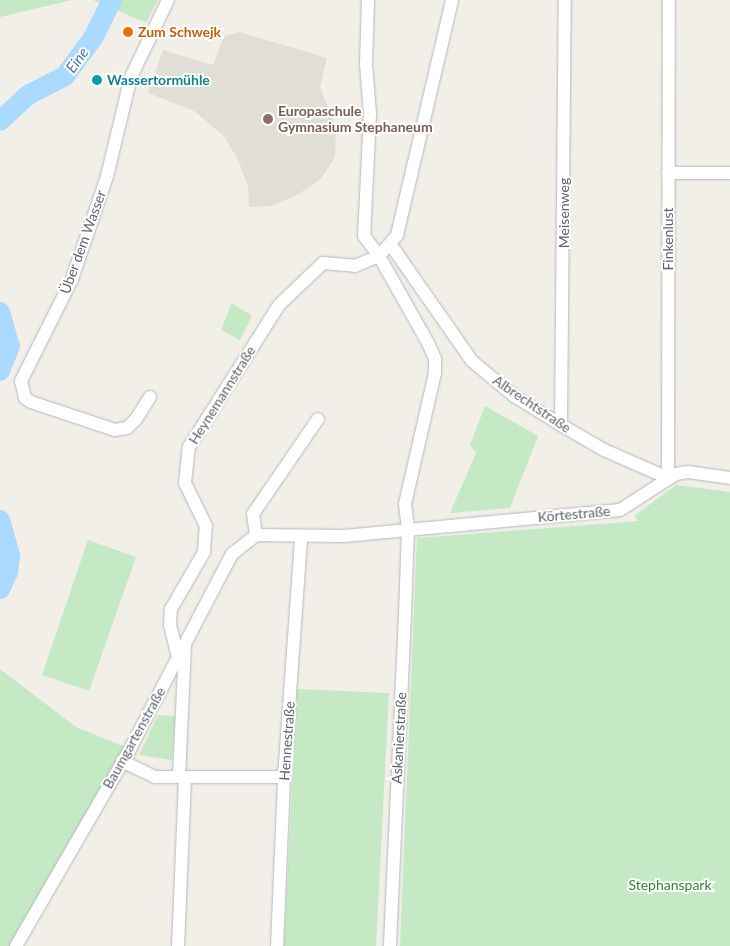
<!DOCTYPE html>
<html>
<head>
<meta charset="utf-8">
<style>
	body { margin:0 }
	#map { position:relative; width:730px; height:946px; overflow:hidden; background:#f1efe8; font-family:Lato,sans-serif }
	div>[style] { position:absolute }
	[style*='--x'] { left:calc(var(--x)*1px); top:calc(var(--y)*1px); width:calc(var(--w)*1px); rotate:calc(var(--a)*1deg) }
	.education>* { inset:0; background:#e1ded6 }
	.green>* { inset:0; background:#c5e8c5 }
	.river>* { height:20px; margin:-10px; padding:0 10px; transform-origin:10px; border-radius:10px; background:#aadaff }
	.roads { filter:drop-shadow(0 0 1px #b5b8bc) drop-shadow(0 0 1px #b5b8bc) }
	.minor>* { height:12px; margin:-6px; padding:0 6px; transform-origin:6px; border-radius:6px; background:#fff }
	.dots>* { width:14px; height:14px; translate:-50% -50%; box-sizing:border-box; border:2px solid #fff; border-radius:50% }
	span { translate:-50% -50%; white-space:nowrap; text-align:center; line-height:1.15; -webkit-text-stroke:4px #fff; paint-order:stroke }
	.food-label { font-size:14px; color:#c56008; font-weight:700 }
	.left { translate:0 -50%; text-align:left }
	.culture-label { font-size:14px; color:#0d838f; font-weight:700 }
	.education-label { font-size:14px; color:#785e54; font-weight:700 }
	.street-label { font-size:14px; color:#5f6368 }
	.park-label { font-size:14px; color:#348238 }
	.water-label { font-size:15px; color:#4174aa; font-style:italic }
</style>
</head>
<body>
<div id="map">
	<div class="education">
		<i style="clip-path:polygon(240px 32px,327px 58px,320px 88px,336px 127px,335px 157px,321px 179px,297px 195px,271px 206px,249px 207px,248px 187px,239px 162px,224px 136px,194px 111px,148px 93px,163px 50px,213px 65px,224px 36px)"></i>
	</div>
	<div class="green">
		<i style="clip-path:polygon(0 0,72px 0,0 17px)"></i>
		<i style="clip-path:polygon(93px 0,158px 0,146px 23px)"></i>
		<i style="clip-path:polygon(232px 303px,252px 316px,240px 340px,221px 330px)"></i>
		<i style="clip-path:polygon(485px 406px,538px 436px,510px 508px,450px 513px,476px 453px,470px 445px)"></i>
		<i style="clip-path:polygon(676px 485px,730px 492px,730px 946px,400px 946px,417px 538px,639px 521px,634px 516px)"></i>
		<i style="clip-path:polygon(88px 540px,136px 557px,89px 691px,42px 675px)"></i>
		<i style="clip-path:polygon(0 669px,76px 727px,130px 749px,16px 946px,0 946px)"></i>
		<i style="clip-path:polygon(297px 689px,389px 693px,376px 946px,284px 946px)"></i>
		<i style="clip-path:polygon(158px 715px,175px 716px,172px 760px,139px 755px)"></i>
	</div>
	<div class="river">
		<i style="--x:0;--y:121;--w:38;--a:-43"></i>
		<i style="--x:28;--y:95;--w:42;--a:-27.2"></i>
		<i style="--x:65;--y:76;--w:47;--a:-53.6"></i>
		<i style="--x:93;--y:38;--w:42;--a:-63.4"></i>
		<i style="--x:0;--y:312;--w:35;--a:74"></i>
		<i style="--x:10;--y:346;--w:27;--a:112"></i>
		<i style="--x:0;--y:520;--w:37;--a:74"></i>
		<i style="--x:10;--y:556;--w:16;--a:97"></i>
		<i style="--x:8;--y:572;--w:19;--a:115"></i>
	</div>
	<div class="roads">
		<div class="minor">
			<i style="--x:368;--y:0;--w:64;--a:91.8"></i>
			<i style="--x:366;--y:64;--w:50;--a:85.4"></i>
			<i style="--x:370;--y:114;--w:122;--a:92.8"></i>
			<i style="--x:364;--y:236;--w:25;--a:53"></i>
			<i style="--x:379;--y:256;--w:100;--a:60.6"></i>
			<i style="--x:428;--y:343;--w:17;--a:66"></i>
			<i style="--x:435;--y:359;--w:14;--a:90"></i>
			<i style="--x:435;--y:373;--w:134;--a:102.9"></i>
			<i style="--x:405;--y:504;--w:25;--a:83"></i>
			<i style="--x:408;--y:529;--w:85;--a:92"></i>
			<i style="--x:405;--y:614;--w:332;--a:92.6"></i>
			<i style="--x:668;--y:173;--w:62;--a:0"></i>
			<i style="--x:391;--y:245;--w:141;--a:55.1"></i>
			<i style="--x:472;--y:361;--w:55;--a:39.8"></i>
			<i style="--x:514;--y:396;--w:55;--a:31.7"></i>
			<i style="--x:561;--y:425;--w:50;--a:30.2"></i>
			<i style="--x:604;--y:450;--w:70;--a:23.6"></i>
			<i style="--x:668;--y:478;--w:478;--a:-89.9"></i>
			<i style="--x:150;--y:397;--w:26;--a:122"></i>
			<i style="--x:136;--y:419;--w:13;--a:135"></i>
			<i style="--x:127;--y:428;--w:12;--a:171"></i>
			<i style="--x:115;--y:430;--w:89;--a:-161.6"></i>
			<i style="--x:31;--y:402;--w:7;--a:-146"></i>
			<i style="--x:25;--y:398;--w:17;--a:-103"></i>
			<i style="--x:21;--y:381;--w:114;--a:-63.4"></i>
			<i style="--x:72;--y:279;--w:109;--a:-71.2"></i>
			<i style="--x:107;--y:176;--w:102;--a:-76.4"></i>
			<i style="--x:131;--y:77;--w:85;--a:-64.3"></i>
			<i style="--x:561;--y:425;--w:425;--a:-89.5"></i>
			<i style="--x:256;--y:535;--w:88;--a:0.7"></i>
			<i style="--x:344;--y:536;--w:277;--a:-5.4"></i>
			<i style="--x:620;--y:510;--w:67;--a:-32.7"></i>
			<i style="--x:676;--y:474;--w:12;--a:-9"></i>
			<i style="--x:688;--y:472;--w:42;--a:8.1"></i>
			<i style="--x:256;--y:535;--w:21;--a:-98"></i>
			<i style="--x:253;--y:514;--w:115;--a:-55.6"></i>
			<i style="--x:178;--y:657;--w:32;--a:-104"></i>
			<i style="--x:170;--y:626;--w:17;--a:-87"></i>
			<i style="--x:171;--y:609;--w:66;--a:-59.9"></i>
			<i style="--x:204;--y:552;--w:26;--a:-86"></i>
			<i style="--x:206;--y:526;--w:48;--a:-116"></i>
			<i style="--x:185;--y:483;--w:36;--a:-84"></i>
			<i style="--x:189;--y:447;--w:168;--a:-57.6"></i>
			<i style="--x:279;--y:305;--w:61;--a:-43.7"></i>
			<i style="--x:323;--y:263;--w:32;--a:5"></i>
			<i style="--x:355;--y:266;--w:26;--a:-23"></i>
			<i style="--x:379;--y:256;--w:28;--a:-49"></i>
			<i style="--x:397;--y:235;--w:241;--a:-76.8"></i>
			<i style="--x:122;--y:761;--w:37;--a:26"></i>
			<i style="--x:155;--y:777;--w:129;--a:0"></i>
			<i style="--x:179;--y:777;--w:130;--a:-87.4"></i>
			<i style="--x:16;--y:946;--w:228;--a:-59.9"></i>
			<i style="--x:130;--y:749;--w:220;--a:-62.4"></i>
			<i style="--x:232;--y:554;--w:31;--a:-38"></i>
			<i style="--x:178;--y:946;--w:169;--a:-87.6"></i>
			<i style="--x:277;--y:946;--w:169;--a:-87.6"></i>
			<i style="--x:284;--y:777;--w:241;--a:-85.9"></i>
		</div>
	</div>
	<div class="dots">
		<i style="left:128px;top:32px;background:#e8710a"></i>
		<i style="left:97px;top:80px;background:#0f9aa8"></i>
		<i style="left:268px;top:119px;background:#8d6e63"></i>
	</div>
	<div class="food-label">
		<span class="left" style="left:138px;top:32px">Zum Schwejk</span>
	</div>
	<div class="culture-label">
		<span class="left" style="left:107px;top:80px">Wassertormühle</span>
	</div>
	<div class="education-label">
		<span class="left" style="left:278px;top:119px">Europaschule<br>Gymnasium Stephaneum</span>
	</div>
	<div class="street-label">
		<span style="left:564px;top:213px;rotate:-90deg">Meisenweg</span>
		<span style="left:668px;top:239px;rotate:-90deg">Finkenlust</span>
		<span style="left:83px;top:242px;rotate:-70deg">Über dem Wasser</span>
		<span style="left:222px;top:395px;rotate:-58deg">Heynemannstraße</span>
		<span style="left:532px;top:404px;rotate:34deg">Albrechtstraße</span>
		<span style="left:574px;top:514px;rotate:-5deg">Körtestraße</span>
		<span style="left:134px;top:738px;rotate:-61deg">Baumgartenstraße</span>
		<span style="left:399px;top:738px;rotate:-87deg">Askanierstraße</span>
		<span style="left:287px;top:741px;rotate:-86deg">Hennestraße</span>
	</div>
	<div class="park-label">
		<span style="left:670px;top:885px">Stephanspark</span>
	</div>
	<div class="water-label">
		<span style="left:77px;top:60px;rotate:-54deg">Eine</span>
	</div>
</div>
</body>
</html>
